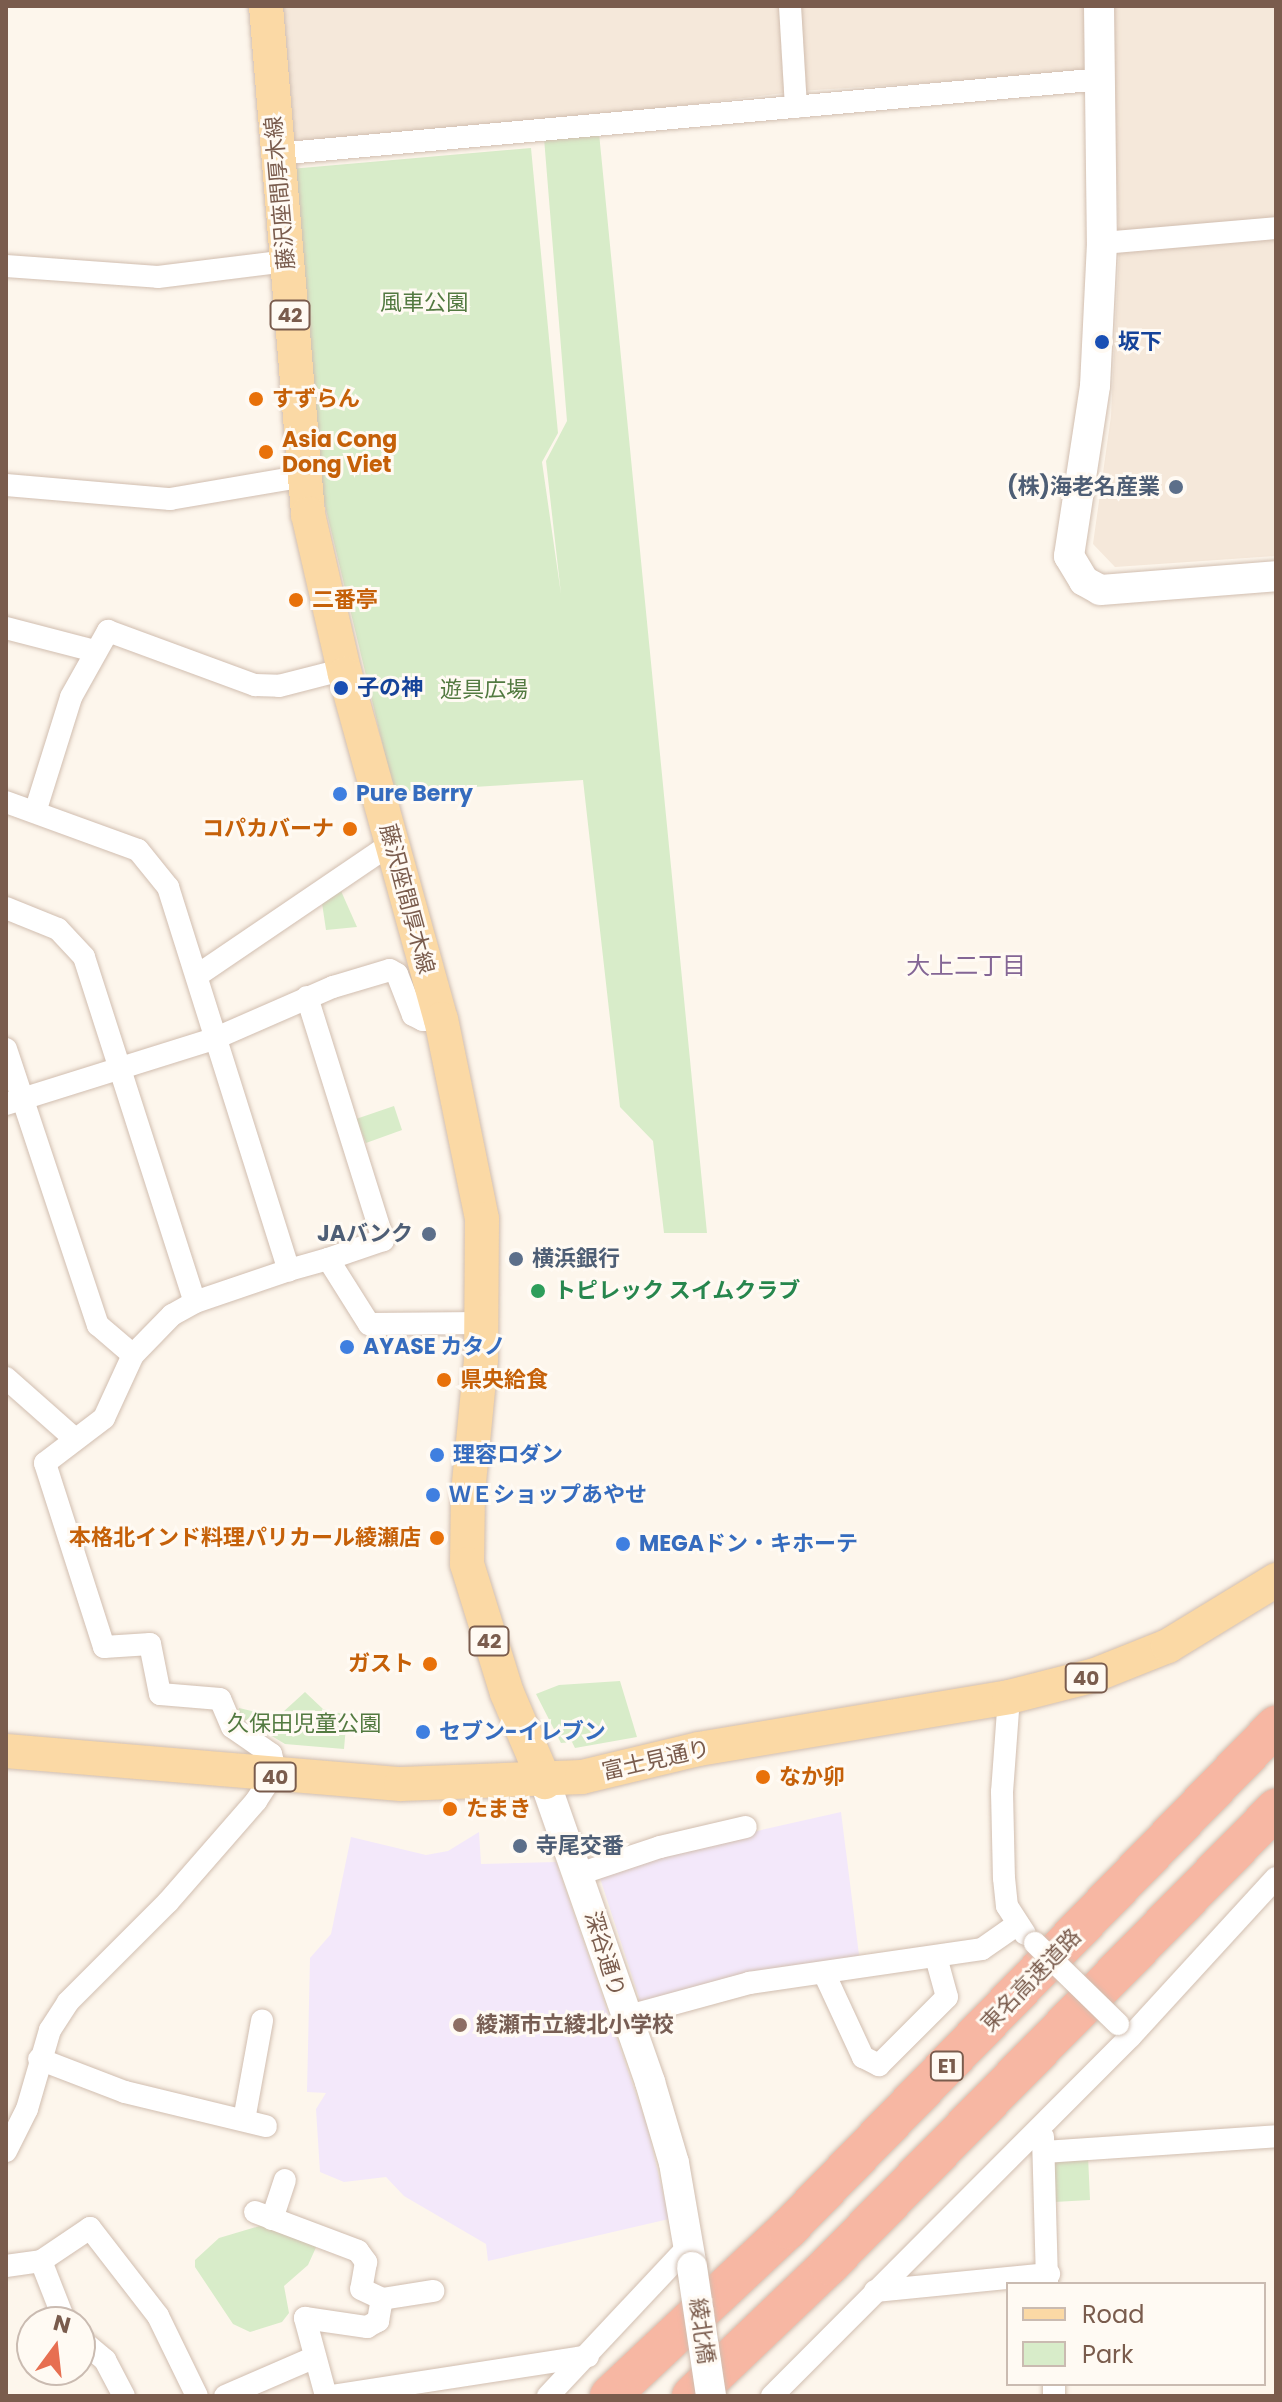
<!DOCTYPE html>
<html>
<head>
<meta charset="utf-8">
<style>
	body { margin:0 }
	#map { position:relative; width:1282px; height:2402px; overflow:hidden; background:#fdf6ec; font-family:Poppins,"Noto Sans JP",sans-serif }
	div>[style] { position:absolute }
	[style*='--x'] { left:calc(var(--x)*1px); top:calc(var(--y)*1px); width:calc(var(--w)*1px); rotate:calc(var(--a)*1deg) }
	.residential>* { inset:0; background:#f5e8da }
	.education>* { inset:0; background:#f3e8fa }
	.green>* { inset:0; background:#d8ecc9 }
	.roads { filter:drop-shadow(0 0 2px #d1beb0) drop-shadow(0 0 2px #d1beb0) }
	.street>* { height:22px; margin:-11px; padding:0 11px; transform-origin:11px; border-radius:11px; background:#fff }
	.secondary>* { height:30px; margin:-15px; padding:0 15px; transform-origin:15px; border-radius:15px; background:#fff }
	.primary>* { height:34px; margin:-17px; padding:0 17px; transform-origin:17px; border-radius:17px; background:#fbd9a5 }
	.highway>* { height:40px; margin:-20px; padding:0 20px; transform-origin:20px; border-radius:20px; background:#f7b7a3 }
	.bridges { filter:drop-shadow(0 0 2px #d1beb0) drop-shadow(0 0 2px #d1beb0) }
	.street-bridge>* { height:22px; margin:-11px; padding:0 11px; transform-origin:11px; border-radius:11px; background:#fff }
	.secondary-bridge>* { height:30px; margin:-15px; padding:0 15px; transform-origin:15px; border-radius:15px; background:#fff }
	.dots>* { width:22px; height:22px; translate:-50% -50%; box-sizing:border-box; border:4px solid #fffaf3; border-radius:50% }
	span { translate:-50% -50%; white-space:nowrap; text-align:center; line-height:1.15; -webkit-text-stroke:6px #fffaf3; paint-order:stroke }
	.shield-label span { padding:2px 6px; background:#fffaf3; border:2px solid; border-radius:6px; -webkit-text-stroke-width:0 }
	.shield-label { font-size:20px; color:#7a5c4d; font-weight:700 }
	.street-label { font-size:22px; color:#7a5c4d }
	.park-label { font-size:22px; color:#537a41 }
	.transit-label { font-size:22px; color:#164399; font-weight:700 }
	.left { translate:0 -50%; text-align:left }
	.food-label { font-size:22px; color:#c56008; font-weight:700 }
	.right { translate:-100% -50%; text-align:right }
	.service-label { font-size:22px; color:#4e5e75; font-weight:700 }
	.shop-label { font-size:22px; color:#366cbe; font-weight:700 }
	.leisure-label { font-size:22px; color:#27864d; font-weight:700 }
	.education-label { font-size:22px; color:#785e54; font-weight:700 }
	.neighbourhood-label { font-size:24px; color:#846695 }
	.frame { position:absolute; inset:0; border:8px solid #7a5c4d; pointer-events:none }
	.legend { position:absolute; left:1006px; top:2282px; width:260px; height:104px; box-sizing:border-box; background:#fffaf3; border:2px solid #cabbb1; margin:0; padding:10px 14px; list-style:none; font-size:24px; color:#7a5c4d }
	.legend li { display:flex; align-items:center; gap:16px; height:40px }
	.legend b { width:40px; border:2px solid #cabbb1 }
	.north { position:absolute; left:16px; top:2306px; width:80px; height:80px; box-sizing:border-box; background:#fffaf3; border:2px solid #cabbb1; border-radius:50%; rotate:15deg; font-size:22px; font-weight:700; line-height:32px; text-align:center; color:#7a5c4d }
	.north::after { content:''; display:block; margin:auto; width:28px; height:36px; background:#e76f51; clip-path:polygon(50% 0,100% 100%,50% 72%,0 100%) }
</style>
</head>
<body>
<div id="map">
	<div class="residential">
		<i style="clip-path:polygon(275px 6px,1276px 6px,1276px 556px,1115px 567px,1093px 544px,1111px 416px,1119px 251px,1114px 71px,800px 91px,468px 132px,282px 141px)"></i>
	</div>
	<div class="education">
		<i style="clip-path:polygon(841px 1812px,860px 1963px,642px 2007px,599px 1875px,655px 1854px)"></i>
		<i style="clip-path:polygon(479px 1832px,481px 1864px,556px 1862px,647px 2126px,669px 2219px,488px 2261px,486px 2244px,404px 2196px,386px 2177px,344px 2182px,320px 2172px,316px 2109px,326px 2093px,307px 2092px,310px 1958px,331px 1934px,351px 1837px,426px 1855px,448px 1851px)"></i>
	</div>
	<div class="green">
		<i style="clip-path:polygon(599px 133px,707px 1233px,664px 1233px,653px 1141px,620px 1107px,583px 780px,394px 792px,323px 497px,290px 169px,531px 148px,558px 433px,542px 462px,561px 594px,546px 461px,567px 421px,544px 138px)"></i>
		<i style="clip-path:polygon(341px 891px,357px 927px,326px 930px,322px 903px)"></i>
		<i style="clip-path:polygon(394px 1106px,402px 1130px,366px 1143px,356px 1119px)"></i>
		<i style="clip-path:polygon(620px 1681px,637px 1737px,575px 1748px,572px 1742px,561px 1743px,536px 1694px,559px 1685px)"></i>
		<i style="clip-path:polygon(305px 1692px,323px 1709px,347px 1715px,344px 1749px,285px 1744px,237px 1715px,239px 1708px,269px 1715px,283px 1712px)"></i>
		<i style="clip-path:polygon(1088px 2156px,1090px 2200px,1054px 2202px,1052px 2157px)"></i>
		<i style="clip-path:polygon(263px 2225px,318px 2243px,308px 2265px,284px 2286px,289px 2313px,282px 2322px,250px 2332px,233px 2324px,195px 2267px,195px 2260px,219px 2238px)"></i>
	</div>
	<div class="roads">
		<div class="street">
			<i style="--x:790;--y:6;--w:101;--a:86.6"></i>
			<i style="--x:276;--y:154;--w:828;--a:-5.19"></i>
			<i style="--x:1102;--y:243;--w:175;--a:-4.9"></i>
			<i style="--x:6;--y:266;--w:152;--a:4.1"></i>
			<i style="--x:158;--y:277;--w:129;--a:-7.1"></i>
			<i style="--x:6;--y:485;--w:165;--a:4.9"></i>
			<i style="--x:170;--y:499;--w:136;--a:-9.7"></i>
			<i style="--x:6;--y:628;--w:92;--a:14.5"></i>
			<i style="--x:6;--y:802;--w:140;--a:20"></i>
			<i style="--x:138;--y:850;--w:48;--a:51"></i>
			<i style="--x:168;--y:887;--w:402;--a:72.5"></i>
			<i style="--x:36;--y:809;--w:117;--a:-72.6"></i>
			<i style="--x:71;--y:697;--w:76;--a:-60.7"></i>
			<i style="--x:108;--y:631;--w:157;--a:20.2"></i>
			<i style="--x:255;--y:685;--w:24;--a:2"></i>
			<i style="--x:279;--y:686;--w:68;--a:-14.4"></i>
			<i style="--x:6;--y:908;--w:56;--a:22"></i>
			<i style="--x:58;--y:929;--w:38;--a:47"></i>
			<i style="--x:84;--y:957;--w:362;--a:72.2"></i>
			<i style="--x:198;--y:975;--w:233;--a:-34.2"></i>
			<i style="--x:307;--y:997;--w:255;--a:72.6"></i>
			<i style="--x:383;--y:1240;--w:58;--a:160.9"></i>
			<i style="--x:6;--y:1049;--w:291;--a:71.6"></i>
			<i style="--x:98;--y:1325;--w:46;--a:40.6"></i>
			<i style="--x:6;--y:1104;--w:220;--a:-17.4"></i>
			<i style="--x:216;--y:1038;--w:128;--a:-23.6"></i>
			<i style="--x:333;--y:987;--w:59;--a:-16.6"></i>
			<i style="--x:390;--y:970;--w:8;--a:30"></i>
			<i style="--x:397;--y:974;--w:44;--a:68.7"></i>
			<i style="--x:413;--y:1015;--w:11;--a:27"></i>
			<i style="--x:423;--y:1020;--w:18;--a:-3"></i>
			<i style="--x:6;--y:1378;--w:92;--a:41.5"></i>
			<i style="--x:1009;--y:1697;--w:95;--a:94.2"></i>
			<i style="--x:1002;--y:1792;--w:86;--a:88.7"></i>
			<i style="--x:1004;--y:1878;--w:28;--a:84"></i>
			<i style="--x:1007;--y:1906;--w:33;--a:57"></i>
			<i style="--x:579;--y:1874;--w:85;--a:-18.4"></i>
			<i style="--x:660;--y:1847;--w:88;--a:-13.1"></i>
			<i style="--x:824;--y:1973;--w:93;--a:65.1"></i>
			<i style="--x:863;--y:2057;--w:18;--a:27"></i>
			<i style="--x:879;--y:2065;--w:96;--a:-45"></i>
			<i style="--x:947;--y:1997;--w:41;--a:-105.4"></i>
			<i style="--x:625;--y:2017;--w:129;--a:-15.3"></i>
			<i style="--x:749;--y:1983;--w:235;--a:-8.3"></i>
			<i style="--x:982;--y:1949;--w:40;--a:-34.9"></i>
			<i style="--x:39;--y:2059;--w:92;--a:21"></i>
			<i style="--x:125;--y:2092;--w:145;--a:13.6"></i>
			<i style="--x:244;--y:2120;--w:101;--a:-79.7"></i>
			<i style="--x:1043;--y:2137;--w:147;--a:88.4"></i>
			<i style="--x:6;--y:2151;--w:47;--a:-63.4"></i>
			<i style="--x:27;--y:2109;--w:82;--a:-73.8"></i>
			<i style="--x:50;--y:2030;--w:33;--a:-57"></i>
			<i style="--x:68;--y:2002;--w:141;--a:-45"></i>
			<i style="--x:168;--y:1902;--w:134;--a:-48.9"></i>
			<i style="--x:256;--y:1801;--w:30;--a:-57"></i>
			<i style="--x:272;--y:1776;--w:14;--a:-86"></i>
			<i style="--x:273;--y:1762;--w:8;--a:-104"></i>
			<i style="--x:271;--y:1754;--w:47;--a:-145.3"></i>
			<i style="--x:232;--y:1727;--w:30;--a:-113"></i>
			<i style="--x:220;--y:1699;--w:60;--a:-175.2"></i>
			<i style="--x:160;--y:1694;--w:51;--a:-101.3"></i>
			<i style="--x:150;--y:1644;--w:46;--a:176.3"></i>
			<i style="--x:104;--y:1647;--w:193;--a:-107.8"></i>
			<i style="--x:45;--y:1463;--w:74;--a:-37.3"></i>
			<i style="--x:104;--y:1418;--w:69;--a:-65.3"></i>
			<i style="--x:133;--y:1355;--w:56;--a:-45.7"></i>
			<i style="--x:172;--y:1315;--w:26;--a:-29"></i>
			<i style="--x:195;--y:1302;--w:99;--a:-18.8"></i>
			<i style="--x:289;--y:1270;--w:41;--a:-15.8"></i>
			<i style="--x:328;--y:1259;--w:77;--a:57.8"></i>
			<i style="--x:369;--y:1324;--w:112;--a:-0.5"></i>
			<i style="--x:1044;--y:2152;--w:233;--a:-3.9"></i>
			<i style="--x:255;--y:2212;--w:110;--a:20.7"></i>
			<i style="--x:358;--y:2251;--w:14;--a:54"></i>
			<i style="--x:366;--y:2262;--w:27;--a:100"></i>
			<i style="--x:361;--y:2289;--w:23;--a:25"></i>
			<i style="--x:272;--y:2219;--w:41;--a:-71.6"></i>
			<i style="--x:41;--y:2261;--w:66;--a:68.5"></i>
			<i style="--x:6;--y:2266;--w:35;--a:-8"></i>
			<i style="--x:41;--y:2261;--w:59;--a:-34"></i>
			<i style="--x:90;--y:2228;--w:111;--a:52.3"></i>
			<i style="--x:158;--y:2316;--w:89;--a:64"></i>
			<i style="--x:875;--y:2291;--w:175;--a:-5.6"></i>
			<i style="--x:80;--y:2339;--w:33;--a:40"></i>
			<i style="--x:105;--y:2360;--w:41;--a:62.2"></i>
			<i style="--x:1054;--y:2384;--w:12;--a:90"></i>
			<i style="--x:225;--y:2396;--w:98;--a:-23.4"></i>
			<i style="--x:326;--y:2396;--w:81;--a:-105.1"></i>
			<i style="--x:305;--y:2318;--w:63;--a:8.3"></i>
			<i style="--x:367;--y:2327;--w:13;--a:-29"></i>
			<i style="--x:378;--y:2321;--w:22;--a:-80"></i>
			<i style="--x:382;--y:2299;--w:52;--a:-8.9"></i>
			<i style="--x:331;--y:2396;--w:260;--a:-8.8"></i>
			<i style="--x:548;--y:2396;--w:207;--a:-46.8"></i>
			<i style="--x:772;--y:2396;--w:508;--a:-45.08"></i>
			<i style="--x:1131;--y:2036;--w:214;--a:-47.5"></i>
		</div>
		<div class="secondary">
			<i style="--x:1099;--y:6;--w:237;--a:89.3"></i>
			<i style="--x:1102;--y:243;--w:143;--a:92.8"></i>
			<i style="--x:1095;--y:386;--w:172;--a:98.7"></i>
			<i style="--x:1069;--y:556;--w:29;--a:59"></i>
			<i style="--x:1084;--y:581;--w:18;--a:29"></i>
			<i style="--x:1100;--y:590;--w:177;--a:-4.5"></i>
			<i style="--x:545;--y:1782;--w:318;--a:70.7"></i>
			<i style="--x:650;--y:2082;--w:84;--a:73.5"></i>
			<i style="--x:674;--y:2163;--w:106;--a:80.2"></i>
		</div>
		<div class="primary">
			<i style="--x:266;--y:6;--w:510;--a:85.27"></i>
			<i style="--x:308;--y:514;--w:164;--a:77"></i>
			<i style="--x:345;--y:674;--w:358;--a:74.5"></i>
			<i style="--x:441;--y:1019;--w:204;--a:78.4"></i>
			<i style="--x:482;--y:1219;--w:141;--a:90.4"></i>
			<i style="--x:481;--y:1360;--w:134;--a:95.6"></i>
			<i style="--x:468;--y:1493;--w:71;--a:90.8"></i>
			<i style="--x:467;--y:1564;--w:135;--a:72.8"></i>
			<i style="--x:507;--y:1693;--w:97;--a:66.9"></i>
			<i style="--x:6;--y:1751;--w:396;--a:4.8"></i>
			<i style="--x:401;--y:1784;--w:181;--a:-2.2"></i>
			<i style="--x:582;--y:1777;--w:120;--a:-13.5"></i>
			<i style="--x:699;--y:1749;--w:314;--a:-9.5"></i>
			<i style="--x:1009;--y:1697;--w:89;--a:-14.3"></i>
			<i style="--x:1095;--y:1675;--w:79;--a:-21.7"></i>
			<i style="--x:1168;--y:1646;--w:127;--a:-31.4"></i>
		</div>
		<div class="highway">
			<i style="--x:610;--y:2396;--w:244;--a:-43.2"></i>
			<i style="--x:788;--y:2229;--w:701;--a:-45.87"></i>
			<i style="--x:692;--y:2396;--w:190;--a:-43.7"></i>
			<i style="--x:829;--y:2265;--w:639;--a:-45.57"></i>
		</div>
	</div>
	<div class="bridges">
		<div class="street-bridge">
			<i style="--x:1035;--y:1943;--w:116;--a:44.3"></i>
		</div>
		<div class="secondary-bridge">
			<i style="--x:692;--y:2267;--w:130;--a:81.6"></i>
		</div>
	</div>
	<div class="dots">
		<i style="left:1102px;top:342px;background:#1a4fb4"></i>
		<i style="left:256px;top:399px;background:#e8710a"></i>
		<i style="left:266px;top:452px;background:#e8710a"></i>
		<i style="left:1176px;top:487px;background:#5c6f8a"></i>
		<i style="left:296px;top:600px;background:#e8710a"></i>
		<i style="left:341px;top:688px;background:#1a4fb4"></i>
		<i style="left:340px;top:794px;background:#3f7fe0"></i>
		<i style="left:350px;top:829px;background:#e8710a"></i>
		<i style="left:429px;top:1234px;background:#5c6f8a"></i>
		<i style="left:516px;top:1259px;background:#5c6f8a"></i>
		<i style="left:538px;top:1291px;background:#2e9e5b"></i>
		<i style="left:347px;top:1347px;background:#3f7fe0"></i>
		<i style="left:444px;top:1380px;background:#e8710a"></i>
		<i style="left:437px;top:1455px;background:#3f7fe0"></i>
		<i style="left:433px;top:1495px;background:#3f7fe0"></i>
		<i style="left:437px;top:1538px;background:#e8710a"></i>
		<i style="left:623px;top:1544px;background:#3f7fe0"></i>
		<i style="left:430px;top:1664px;background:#e8710a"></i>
		<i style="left:423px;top:1732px;background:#3f7fe0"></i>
		<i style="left:763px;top:1777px;background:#e8710a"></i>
		<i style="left:450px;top:1809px;background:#e8710a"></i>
		<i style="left:520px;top:1846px;background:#5c6f8a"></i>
		<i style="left:460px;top:2025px;background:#8d6e63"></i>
	</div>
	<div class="shield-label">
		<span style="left:290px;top:315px">42</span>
		<span style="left:489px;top:1641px">42</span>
		<span style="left:1086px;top:1678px">40</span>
		<span style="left:275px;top:1777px">40</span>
		<span style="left:947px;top:2066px">E1</span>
	</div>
	<div class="street-label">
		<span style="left:280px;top:193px;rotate:-95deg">藤沢座間厚木線</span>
		<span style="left:407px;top:899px;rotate:75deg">藤沢座間厚木線</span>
		<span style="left:656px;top:1760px;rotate:-13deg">富士見通り</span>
		<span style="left:605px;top:1954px;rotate:73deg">深谷通り</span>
		<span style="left:1031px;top:1980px;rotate:-46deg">東名高速道路</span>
		<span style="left:702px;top:2331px;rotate:82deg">綾北橋</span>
	</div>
	<div class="park-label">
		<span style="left:424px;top:303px">風車公園</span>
		<span style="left:484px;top:690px">遊具広場</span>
		<span style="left:304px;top:1724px">久保田児童公園</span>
	</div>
	<div class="transit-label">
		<span class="left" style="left:1118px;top:342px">坂下</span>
		<span class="left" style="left:357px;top:688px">子の神</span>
	</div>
	<div class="food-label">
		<span class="left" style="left:272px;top:399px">すずらん</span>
		<span class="left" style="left:282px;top:452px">Asia Cong<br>Dong Viet</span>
		<span class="left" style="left:312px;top:600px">二番亭</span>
		<span class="right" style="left:334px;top:829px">コパカバーナ</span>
		<span class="left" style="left:460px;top:1380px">県央給食</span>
		<span class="right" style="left:421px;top:1538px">本格北インド料理パリカール綾瀬店</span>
		<span class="right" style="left:414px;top:1664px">ガスト</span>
		<span class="left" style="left:779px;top:1777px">なか卯</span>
		<span class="left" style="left:466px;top:1809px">たまき</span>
	</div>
	<div class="service-label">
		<span class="right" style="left:1160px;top:487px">(株)海老名産業</span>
		<span class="right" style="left:413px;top:1234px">JAバンク</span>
		<span class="left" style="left:532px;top:1259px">横浜銀行</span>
		<span class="left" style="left:536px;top:1846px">寺尾交番</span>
	</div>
	<div class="shop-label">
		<span class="left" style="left:356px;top:794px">Pure Berry</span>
		<span class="left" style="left:363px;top:1347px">AYASE カタノ</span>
		<span class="left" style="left:453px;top:1455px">理容ロダン</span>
		<span class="left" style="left:449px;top:1495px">ＷＥショップあやせ</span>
		<span class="left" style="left:639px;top:1544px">MEGAドン・キホーテ</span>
		<span class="left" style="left:439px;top:1732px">セブン-イレブン</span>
	</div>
	<div class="leisure-label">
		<span class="left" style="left:554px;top:1291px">トピレック スイムクラブ</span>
	</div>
	<div class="education-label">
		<span class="left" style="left:476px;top:2025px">綾瀬市立綾北小学校</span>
	</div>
	<div class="neighbourhood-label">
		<span style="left:966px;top:966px">大上二丁目</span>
	</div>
	<div class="frame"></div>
	<ul class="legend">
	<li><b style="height:10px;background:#fbd9a5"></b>Road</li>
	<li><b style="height:22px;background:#d8ecc9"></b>Park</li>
	</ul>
	<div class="north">N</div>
</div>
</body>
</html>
